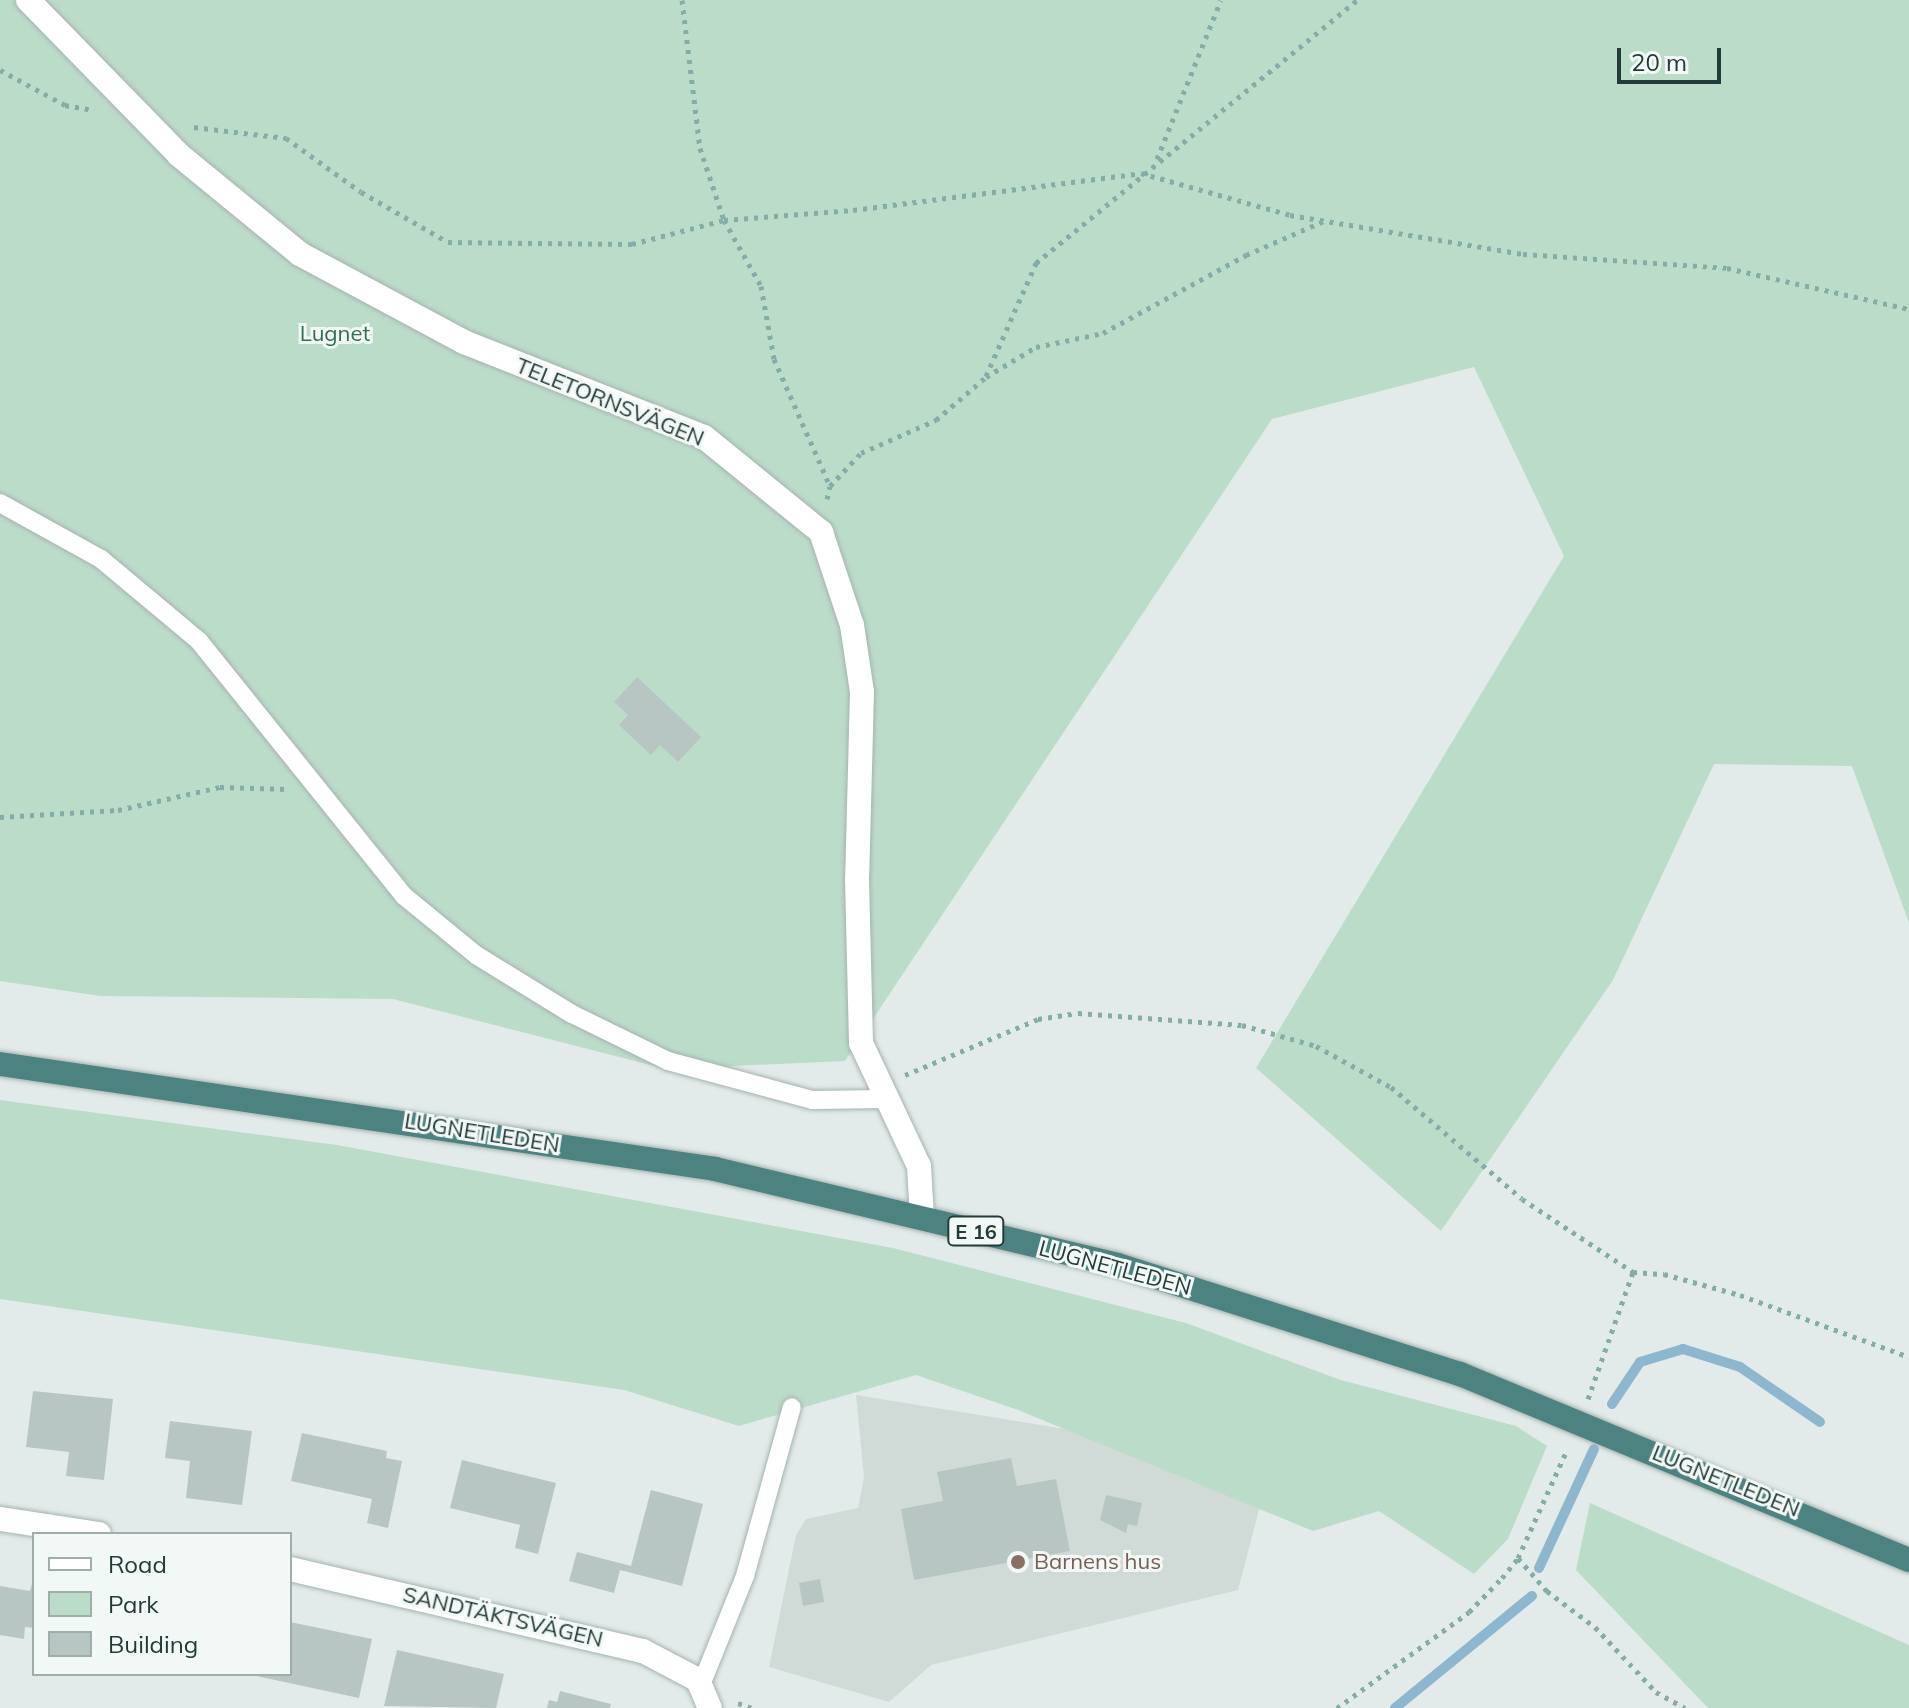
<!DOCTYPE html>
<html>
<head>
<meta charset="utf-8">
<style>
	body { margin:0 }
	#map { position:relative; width:1909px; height:1708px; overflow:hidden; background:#e2ebe9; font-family:Mulish,sans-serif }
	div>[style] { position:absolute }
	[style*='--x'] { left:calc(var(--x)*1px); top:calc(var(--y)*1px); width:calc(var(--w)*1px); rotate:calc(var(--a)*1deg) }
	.built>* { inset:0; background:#d0dbd8 }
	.green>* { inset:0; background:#bcdcca }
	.stream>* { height:10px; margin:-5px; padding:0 5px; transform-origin:5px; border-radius:5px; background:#8db7ce }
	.building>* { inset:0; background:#b7c6c3 }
	.path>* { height:5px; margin-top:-2.5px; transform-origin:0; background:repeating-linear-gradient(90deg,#84ada8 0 4px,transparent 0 10px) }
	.roads { filter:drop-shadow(0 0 2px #a5b3b1) drop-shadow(0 0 2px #a5b3b1) }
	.service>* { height:18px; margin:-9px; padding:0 9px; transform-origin:9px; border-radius:9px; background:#fff }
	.minor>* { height:24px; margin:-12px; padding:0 12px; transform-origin:12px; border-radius:12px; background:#fff }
	.trunk>* { height:24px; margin:-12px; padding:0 12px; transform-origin:12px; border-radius:12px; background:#4c8280 }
	.dots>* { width:22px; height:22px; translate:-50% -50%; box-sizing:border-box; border:4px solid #f2f8f6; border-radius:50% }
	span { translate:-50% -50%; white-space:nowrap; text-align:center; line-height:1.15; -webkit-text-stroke:6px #f2f8f6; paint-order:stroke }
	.shield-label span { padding:2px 6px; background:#f2f8f6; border:2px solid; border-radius:6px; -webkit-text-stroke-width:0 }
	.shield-label { font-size:20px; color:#233c3a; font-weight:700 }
	.park-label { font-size:22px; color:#2f7055 }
	.street-label { font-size:22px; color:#233c3a }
	.education-label { font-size:22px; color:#785e54 }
	.left { translate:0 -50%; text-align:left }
	.legend { position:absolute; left:32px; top:1532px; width:260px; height:144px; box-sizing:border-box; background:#f2f8f6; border:2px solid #9fadab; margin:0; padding:10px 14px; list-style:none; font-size:24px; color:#233c3a }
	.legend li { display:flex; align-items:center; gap:16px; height:40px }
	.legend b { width:40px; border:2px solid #9fadab }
	.scale { position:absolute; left:1617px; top:48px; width:104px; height:36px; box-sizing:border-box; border:4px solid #233c3a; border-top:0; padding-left:10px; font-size:24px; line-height:28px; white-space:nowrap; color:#233c3a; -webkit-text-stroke:6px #f2f8f6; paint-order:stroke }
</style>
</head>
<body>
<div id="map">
	<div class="built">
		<i style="clip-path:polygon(856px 1395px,1114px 1437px,1265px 1487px,1238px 1590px,931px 1665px,889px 1702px,769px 1667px,796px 1535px,806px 1519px,858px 1508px,864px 1477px)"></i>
	</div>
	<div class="green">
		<i style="clip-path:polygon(0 0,1909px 0,1909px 923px,1852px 766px,1714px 764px,1613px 980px,1441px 1231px,1256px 1068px,1564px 556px,1474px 367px,1272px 419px,845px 1061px,666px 1069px,393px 999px,100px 996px,0 981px)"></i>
		<i style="clip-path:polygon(0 1100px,337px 1145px,893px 1248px,1186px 1323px,1341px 1380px,1516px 1426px,1547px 1446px,1508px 1539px,1474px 1574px,1379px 1511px,1313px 1531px,1018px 1410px,916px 1375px,739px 1426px,624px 1390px,0 1299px)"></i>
		<i style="clip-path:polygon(1590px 1503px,1909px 1645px,1909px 1708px,1708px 1708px,1576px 1570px)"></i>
	</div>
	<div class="stream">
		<i style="--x:1612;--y:1404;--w:50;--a:-56.3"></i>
		<i style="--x:1640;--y:1362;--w:45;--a:-16.8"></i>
		<i style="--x:1683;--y:1349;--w:60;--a:17.5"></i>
		<i style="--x:1740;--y:1367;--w:97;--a:34.5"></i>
		<i style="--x:1539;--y:1568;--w:131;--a:-65.2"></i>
		<i style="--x:1395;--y:1708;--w:177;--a:-39.3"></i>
	</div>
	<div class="building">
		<i style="clip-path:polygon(637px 677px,701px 737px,678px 762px,660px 745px,651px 755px,619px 725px,628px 715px,614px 702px)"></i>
		<i style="clip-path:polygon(33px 1391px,113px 1399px,104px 1480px,66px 1476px,69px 1452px,26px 1447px)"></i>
		<i style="clip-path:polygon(170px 1421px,252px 1431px,242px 1505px,186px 1498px,190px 1461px,165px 1458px)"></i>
		<i style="clip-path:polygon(302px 1433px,387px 1451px,386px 1458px,402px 1461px,388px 1528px,367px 1523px,372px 1499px,291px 1481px)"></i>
		<i style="clip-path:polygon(1011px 1458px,1017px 1486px,1056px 1479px,1070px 1551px,914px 1580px,901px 1509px,943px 1501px,937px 1472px)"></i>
		<i style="clip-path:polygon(462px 1460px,556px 1483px,538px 1554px,515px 1548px,520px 1525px,450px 1508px)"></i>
		<i style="clip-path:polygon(651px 1490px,703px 1504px,682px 1586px,620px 1570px,614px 1593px,569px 1581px,577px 1552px,631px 1566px)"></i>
		<i style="clip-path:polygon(1106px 1495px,1142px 1503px,1137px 1526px,1128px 1524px,1126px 1533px,1100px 1520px)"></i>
		<i style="clip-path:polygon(34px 1577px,34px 1628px,25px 1627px,24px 1639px,0 1635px,0 1586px,30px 1591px)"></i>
		<i style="clip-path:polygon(820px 1579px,824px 1602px,803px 1606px,799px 1583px)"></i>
		<i style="clip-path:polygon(290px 1622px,372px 1639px,359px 1698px,252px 1675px,290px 1674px)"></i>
		<i style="clip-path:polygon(397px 1650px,504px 1674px,496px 1708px,384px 1706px)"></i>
		<i style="clip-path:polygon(560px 1691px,611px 1704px,610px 1708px,547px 1708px,549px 1700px,557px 1702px)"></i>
	</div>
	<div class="path">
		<i style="--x:682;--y:0;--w:149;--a:83.1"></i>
		<i style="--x:700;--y:148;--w:76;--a:71.6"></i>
		<i style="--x:724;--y:220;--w:76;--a:60.7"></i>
		<i style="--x:761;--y:286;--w:74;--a:79.9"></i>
		<i style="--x:774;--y:359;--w:139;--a:66.2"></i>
		<i style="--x:0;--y:70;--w:74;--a:28.3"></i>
		<i style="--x:65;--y:105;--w:28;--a:10"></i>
		<i style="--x:194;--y:127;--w:93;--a:6.8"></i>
		<i style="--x:286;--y:138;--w:92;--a:35.8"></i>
		<i style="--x:361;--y:192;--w:100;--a:29.9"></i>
		<i style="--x:448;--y:242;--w:184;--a:0.6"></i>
		<i style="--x:632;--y:244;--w:95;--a:-14.6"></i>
		<i style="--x:724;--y:220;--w:129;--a:-4.4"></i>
		<i style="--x:853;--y:210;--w:290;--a:-7.3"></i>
		<i style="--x:1141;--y:173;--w:155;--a:15.7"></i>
		<i style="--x:1290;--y:215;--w:236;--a:9.5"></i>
		<i style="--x:1523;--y:254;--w:204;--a:3.9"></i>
		<i style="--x:1727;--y:268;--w:187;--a:12.7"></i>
		<i style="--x:1157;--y:159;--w:171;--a:-68.1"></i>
		<i style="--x:986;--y:376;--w:124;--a:-66.1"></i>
		<i style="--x:1036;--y:263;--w:415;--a:-39.3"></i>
		<i style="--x:827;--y:499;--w:13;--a:-77"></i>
		<i style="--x:830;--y:486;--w:45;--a:-46.8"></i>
		<i style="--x:861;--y:453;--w:82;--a:-23.7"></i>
		<i style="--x:936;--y:420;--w:66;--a:-40.7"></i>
		<i style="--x:986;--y:377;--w:58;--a:-31"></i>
		<i style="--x:1036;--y:347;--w:68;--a:-11.8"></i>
		<i style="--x:1103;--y:333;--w:163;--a:-28.6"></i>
		<i style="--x:1246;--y:255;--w:85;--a:-23.6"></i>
		<i style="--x:0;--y:817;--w:118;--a:-3.4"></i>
		<i style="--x:118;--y:810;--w:105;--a:-12.7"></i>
		<i style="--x:220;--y:787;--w:66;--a:1.7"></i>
		<i style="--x:905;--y:1075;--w:144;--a:-22.8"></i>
		<i style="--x:1038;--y:1019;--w:40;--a:-8.5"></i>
		<i style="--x:1078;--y:1013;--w:164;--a:4.2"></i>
		<i style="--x:1242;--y:1025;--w:77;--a:15.8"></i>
		<i style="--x:1316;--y:1046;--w:85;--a:28.7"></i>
		<i style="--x:1391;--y:1087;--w:172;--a:40.5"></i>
		<i style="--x:1522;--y:1199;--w:133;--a:33.3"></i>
		<i style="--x:1633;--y:1272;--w:31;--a:4"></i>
		<i style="--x:1664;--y:1274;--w:79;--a:15.4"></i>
		<i style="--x:1740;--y:1295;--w:180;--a:20.1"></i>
		<i style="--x:1588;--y:1399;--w:135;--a:-70.5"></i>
		<i style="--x:1518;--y:1558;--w:44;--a:48.7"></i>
		<i style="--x:1547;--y:1591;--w:60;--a:36.9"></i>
		<i style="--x:1595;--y:1627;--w:89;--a:46.8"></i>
		<i style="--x:1656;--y:1692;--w:33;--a:29"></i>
		<i style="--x:738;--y:1703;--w:15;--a:20"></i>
		<i style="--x:1337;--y:1708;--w:163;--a:-36"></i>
		<i style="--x:1469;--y:1612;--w:47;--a:-45.9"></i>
		<i style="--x:1502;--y:1578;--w:26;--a:-51"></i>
		<i style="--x:1518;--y:1558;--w:119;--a:-65.6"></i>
	</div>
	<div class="roads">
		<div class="service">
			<i style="--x:0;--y:503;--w:115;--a:29"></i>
			<i style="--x:101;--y:559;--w:128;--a:39.9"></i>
			<i style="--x:199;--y:641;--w:327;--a:51.2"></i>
			<i style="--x:404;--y:896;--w:93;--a:39.3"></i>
			<i style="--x:476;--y:955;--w:113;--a:31.6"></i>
			<i style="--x:572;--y:1014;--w:107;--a:26.1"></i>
			<i style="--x:668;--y:1061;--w:150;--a:15.1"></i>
			<i style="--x:813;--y:1100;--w:73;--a:-0.8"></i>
			<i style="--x:701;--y:1685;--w:118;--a:-68"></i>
			<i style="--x:745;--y:1576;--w:175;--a:-74.5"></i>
		</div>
		<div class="minor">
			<i style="--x:28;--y:0;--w:216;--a:45.7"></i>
			<i style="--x:179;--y:155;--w:156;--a:39.3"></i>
			<i style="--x:300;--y:254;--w:186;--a:28.2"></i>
			<i style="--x:464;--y:342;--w:258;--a:21.6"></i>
			<i style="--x:704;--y:437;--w:151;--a:39.1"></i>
			<i style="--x:821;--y:532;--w:98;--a:71.6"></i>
			<i style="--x:852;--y:625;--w:68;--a:81.5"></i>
			<i style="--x:862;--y:692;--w:187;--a:91.5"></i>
			<i style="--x:857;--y:879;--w:164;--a:88.6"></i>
			<i style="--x:861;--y:1043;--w:136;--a:64.8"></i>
			<i style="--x:919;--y:1166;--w:52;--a:86.7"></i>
			<i style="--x:0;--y:1519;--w:100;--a:8.6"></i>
			<i style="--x:290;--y:1569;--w:362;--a:13.1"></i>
			<i style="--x:643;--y:1651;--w:62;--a:27.8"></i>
			<i style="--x:698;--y:1680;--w:30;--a:67"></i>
		</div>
		<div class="trunk">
			<i style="--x:0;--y:1064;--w:723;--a:8.35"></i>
			<i style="--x:715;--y:1169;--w:414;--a:13.4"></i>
			<i style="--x:1118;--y:1265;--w:359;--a:17.7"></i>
			<i style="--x:1460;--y:1374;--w:486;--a:22.5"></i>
		</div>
	</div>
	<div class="dots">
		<i style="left:1018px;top:1562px;background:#8d6e63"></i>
	</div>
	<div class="shield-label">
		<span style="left:976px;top:1231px">E 16</span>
	</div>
	<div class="park-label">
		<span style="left:335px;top:334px">Lugnet</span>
	</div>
	<div class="street-label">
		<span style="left:610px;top:402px;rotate:22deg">TELETORNSVÄGEN</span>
		<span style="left:482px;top:1133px;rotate:9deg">LUGNETLEDEN</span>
		<span style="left:1115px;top:1268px;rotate:15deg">LUGNETLEDEN</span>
		<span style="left:1726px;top:1481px;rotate:22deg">LUGNETLEDEN</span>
		<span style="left:503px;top:1617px;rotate:13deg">SANDTÄKTSVÄGEN</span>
	</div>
	<div class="education-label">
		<span class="left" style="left:1034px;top:1562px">Barnens hus</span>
	</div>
	<ul class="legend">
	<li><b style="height:10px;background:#fff"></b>Road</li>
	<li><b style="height:22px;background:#bcdcca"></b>Park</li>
	<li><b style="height:22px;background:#b7c6c3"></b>Building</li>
	</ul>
	<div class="scale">20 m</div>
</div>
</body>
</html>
